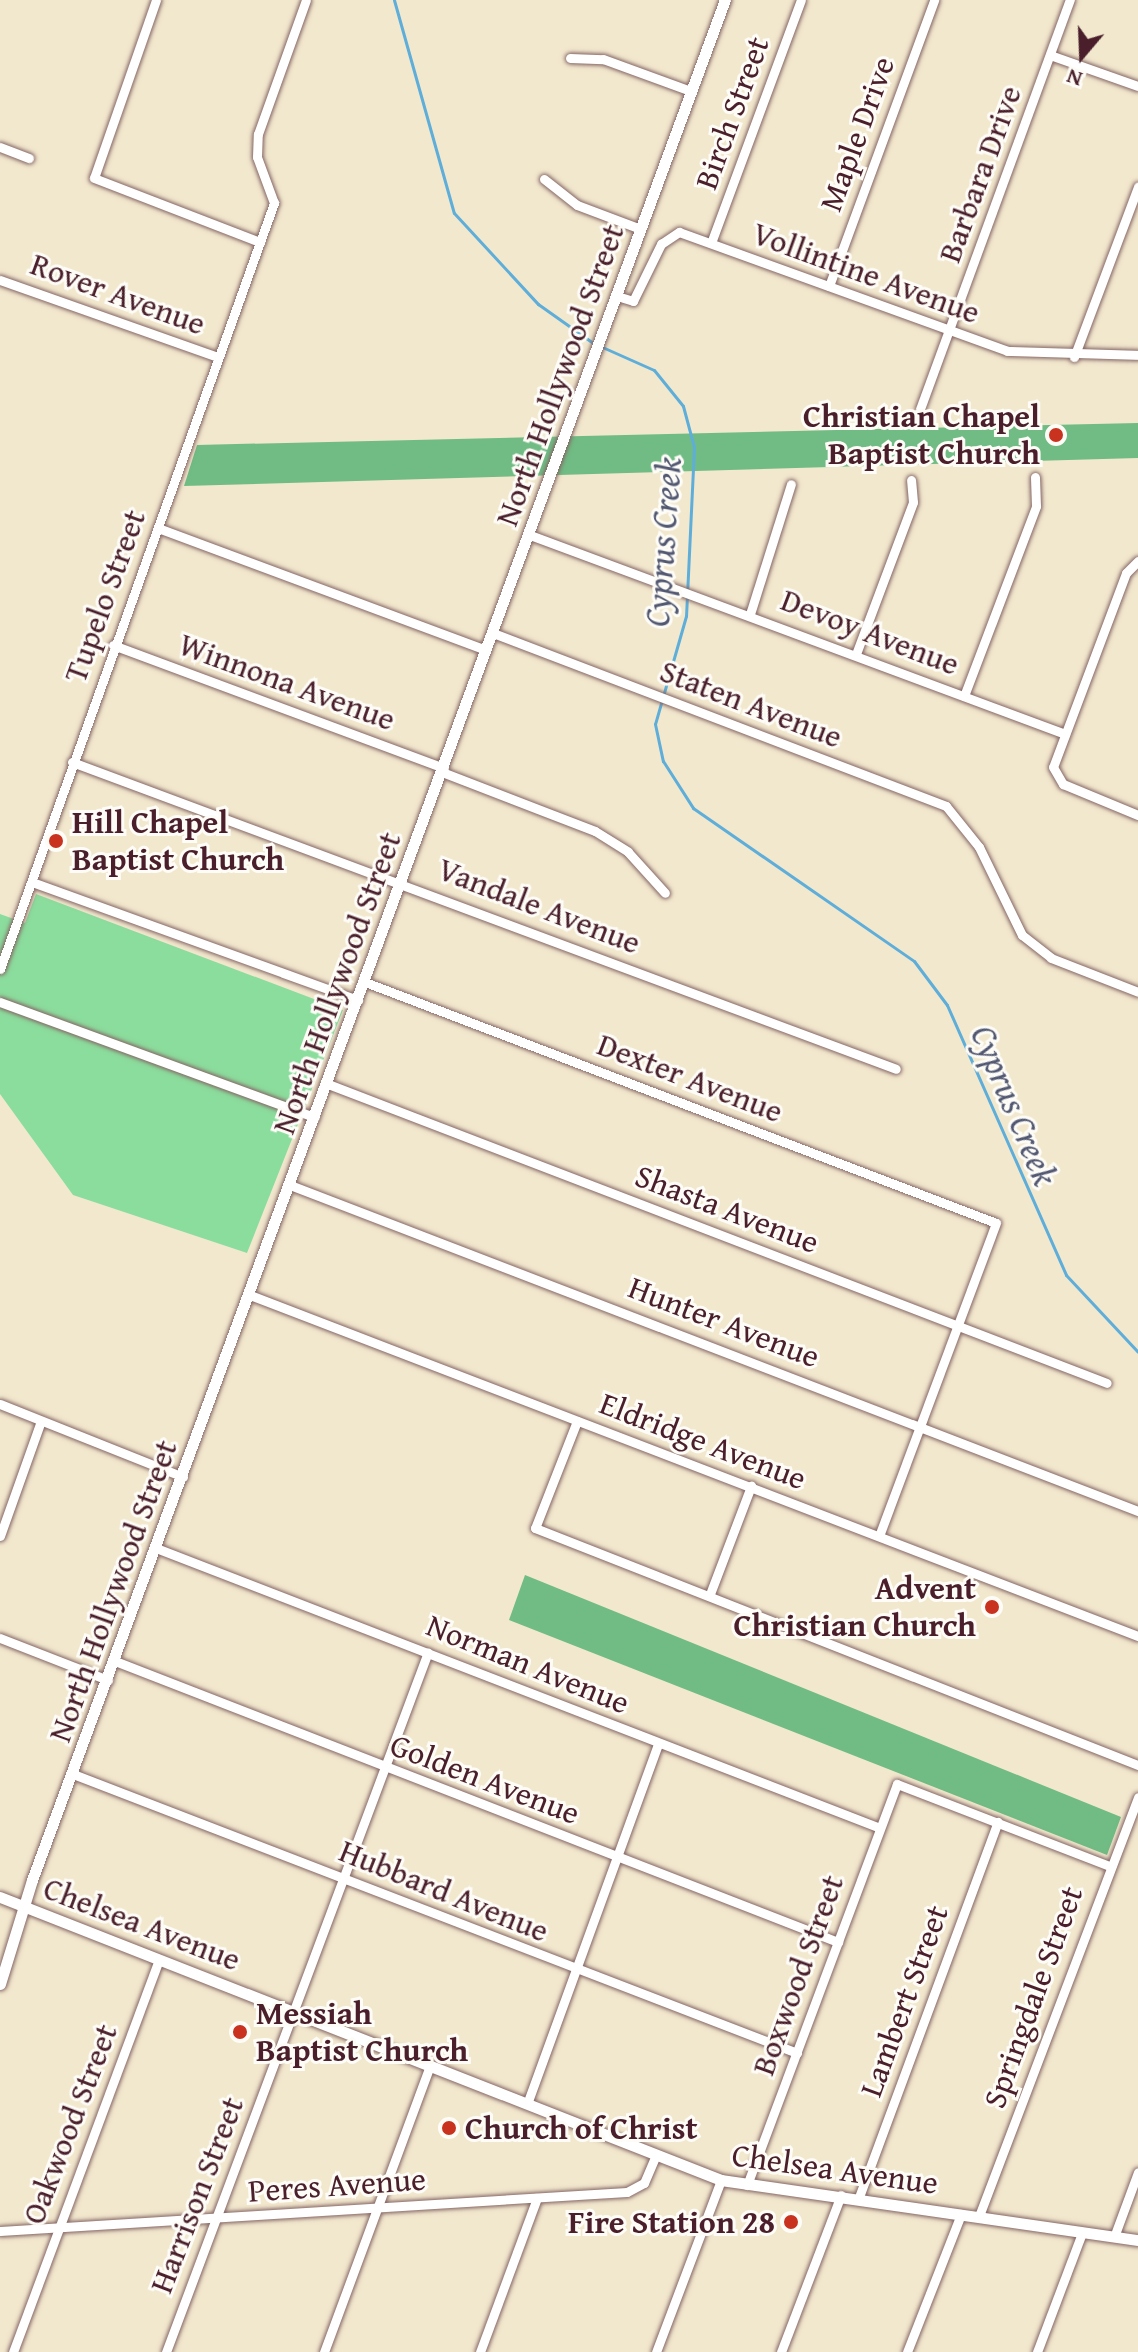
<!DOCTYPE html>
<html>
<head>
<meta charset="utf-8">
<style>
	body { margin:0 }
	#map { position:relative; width:1138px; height:2352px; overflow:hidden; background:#f2e8ce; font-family:"Gentium Book Plus",serif }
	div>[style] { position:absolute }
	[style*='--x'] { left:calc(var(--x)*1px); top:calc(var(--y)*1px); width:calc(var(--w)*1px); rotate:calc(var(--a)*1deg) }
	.green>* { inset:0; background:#8bdd9d }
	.forest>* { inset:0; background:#70bc84 }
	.stream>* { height:3px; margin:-1.5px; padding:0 1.5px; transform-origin:1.5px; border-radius:1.5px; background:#5eaed9 }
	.roads { filter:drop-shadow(0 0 2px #856564) drop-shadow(0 0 2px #856564) }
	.minor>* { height:9px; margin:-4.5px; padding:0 4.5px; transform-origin:4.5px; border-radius:4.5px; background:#fff }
	.major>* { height:11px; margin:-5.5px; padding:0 5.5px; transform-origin:5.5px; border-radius:5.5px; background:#fff }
	.dots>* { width:22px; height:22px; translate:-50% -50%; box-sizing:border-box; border:4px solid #fdfcf7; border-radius:50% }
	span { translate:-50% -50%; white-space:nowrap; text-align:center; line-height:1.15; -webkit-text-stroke:6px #fdfcf7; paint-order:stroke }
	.street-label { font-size:32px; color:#4a1f2b }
	.poi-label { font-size:32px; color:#4a1f2b; font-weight:700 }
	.right { translate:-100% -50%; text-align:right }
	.left { translate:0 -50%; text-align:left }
	.water-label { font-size:34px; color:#525871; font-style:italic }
	.north { position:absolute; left:1042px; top:16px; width:80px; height:80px; -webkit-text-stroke:6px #fdfcf7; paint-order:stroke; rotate:199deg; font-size:22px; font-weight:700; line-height:32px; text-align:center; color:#4a1f2b }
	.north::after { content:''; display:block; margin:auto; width:28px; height:36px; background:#4a1f2b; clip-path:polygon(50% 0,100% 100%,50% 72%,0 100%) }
</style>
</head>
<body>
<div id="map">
	<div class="green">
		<i style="clip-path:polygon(36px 894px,343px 1010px,247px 1253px,73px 1195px,0 1094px,0 914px,25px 923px)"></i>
	</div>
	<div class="forest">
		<i style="clip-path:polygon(1138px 423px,1138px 458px,184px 486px,197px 445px)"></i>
		<i style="clip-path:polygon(525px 1575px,1121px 1817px,1107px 1855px,509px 1620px)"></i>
	</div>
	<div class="stream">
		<i style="--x:394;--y:0;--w:221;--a:74.3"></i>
		<i style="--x:454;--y:213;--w:124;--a:47.3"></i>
		<i style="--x:538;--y:304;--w:67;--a:35.3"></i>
		<i style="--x:600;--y:346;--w:59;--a:24"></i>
		<i style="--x:654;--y:370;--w:46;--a:51.1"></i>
		<i style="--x:683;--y:406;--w:42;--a:75"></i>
		<i style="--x:694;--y:447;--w:169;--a:92.7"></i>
		<i style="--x:686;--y:616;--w:112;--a:106"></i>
		<i style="--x:655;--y:724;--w:38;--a:78"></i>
		<i style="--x:663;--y:761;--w:56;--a:57.4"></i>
		<i style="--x:693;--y:808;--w:269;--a:34.7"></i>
		<i style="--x:914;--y:961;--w:55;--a:53.1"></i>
		<i style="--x:947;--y:1005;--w:295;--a:66.2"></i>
		<i style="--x:1066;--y:1275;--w:105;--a:46.9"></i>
	</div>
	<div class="roads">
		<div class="minor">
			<i style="--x:156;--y:0;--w:188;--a:109.2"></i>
			<i style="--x:94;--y:178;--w:178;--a:21.1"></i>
			<i style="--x:1050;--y:55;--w:93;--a:19.4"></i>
			<i style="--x:570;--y:58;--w:33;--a:2"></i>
			<i style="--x:603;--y:59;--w:94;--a:20"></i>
			<i style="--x:0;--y:147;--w:31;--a:21"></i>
			<i style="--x:544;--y:179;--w:42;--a:38.2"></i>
			<i style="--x:577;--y:205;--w:68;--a:20.6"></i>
			<i style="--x:711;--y:243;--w:259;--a:-69.7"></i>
			<i style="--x:0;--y:280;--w:231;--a:19.5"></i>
			<i style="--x:829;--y:286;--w:305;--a:-69.8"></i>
			<i style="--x:617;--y:296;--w:17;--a:17"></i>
			<i style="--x:633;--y:301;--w:64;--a:-63.8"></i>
			<i style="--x:661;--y:244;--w:22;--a:-34"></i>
			<i style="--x:679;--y:232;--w:349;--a:19.9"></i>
			<i style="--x:1007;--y:351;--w:131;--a:1.7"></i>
			<i style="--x:1074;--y:357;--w:182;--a:-69.4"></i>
			<i style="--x:920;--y:409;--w:436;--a:-69.9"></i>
			<i style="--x:158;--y:528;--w:350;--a:20.4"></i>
			<i style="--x:530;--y:535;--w:571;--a:20.4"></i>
			<i style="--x:1138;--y:561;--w:17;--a:135"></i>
			<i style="--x:1126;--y:573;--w:207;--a:110.6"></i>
			<i style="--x:1053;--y:767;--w:20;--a:60"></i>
			<i style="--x:1063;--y:784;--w:81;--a:22.5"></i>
			<i style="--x:750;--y:614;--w:136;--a:-72.5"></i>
			<i style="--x:493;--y:633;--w:485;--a:20.9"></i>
			<i style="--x:946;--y:806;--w:53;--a:51.2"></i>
			<i style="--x:979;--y:847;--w:98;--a:64"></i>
			<i style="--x:1022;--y:935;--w:37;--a:38"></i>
			<i style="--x:1051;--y:958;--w:93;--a:21.3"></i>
			<i style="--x:113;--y:645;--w:353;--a:20.4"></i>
			<i style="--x:856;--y:654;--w:162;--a:-69.4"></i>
			<i style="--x:913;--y:502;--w:22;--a:-95"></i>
			<i style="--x:964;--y:696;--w:203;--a:-69.2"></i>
			<i style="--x:1036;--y:506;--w:29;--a:-92"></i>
			<i style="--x:72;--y:762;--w:879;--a:20.43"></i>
			<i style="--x:442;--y:772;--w:164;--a:21.1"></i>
			<i style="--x:595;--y:831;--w:39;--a:32"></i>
			<i style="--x:628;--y:852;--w:55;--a:47.9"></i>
			<i style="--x:32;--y:882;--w:347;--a:19.9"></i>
			<i style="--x:0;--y:969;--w:814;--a:-70.32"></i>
			<i style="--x:274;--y:203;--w:49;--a:-110.3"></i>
			<i style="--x:257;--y:157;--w:23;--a:-88"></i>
			<i style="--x:258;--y:134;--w:142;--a:-70.3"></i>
			<i style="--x:365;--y:982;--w:675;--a:20.9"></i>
			<i style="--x:996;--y:1223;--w:334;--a:110.5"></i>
			<i style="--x:0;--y:1002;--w:335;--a:20.1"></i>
			<i style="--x:328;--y:1084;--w:834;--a:21"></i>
			<i style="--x:290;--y:1185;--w:909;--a:21.03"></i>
			<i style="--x:250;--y:1295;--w:951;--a:21.01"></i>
			<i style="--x:0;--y:1404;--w:197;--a:21.7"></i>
			<i style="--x:577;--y:1421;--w:115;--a:111.4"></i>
			<i style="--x:535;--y:1528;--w:648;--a:21.46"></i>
			<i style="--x:0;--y:1536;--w:122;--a:-70.4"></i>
			<i style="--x:156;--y:1548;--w:776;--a:21.14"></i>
			<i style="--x:710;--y:1594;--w:116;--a:-69.2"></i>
			<i style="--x:0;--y:1638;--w:116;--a:21.3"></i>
			<i style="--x:115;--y:1661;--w:776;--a:21.24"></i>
			<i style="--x:73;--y:1774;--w:776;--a:21.07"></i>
			<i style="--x:527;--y:2104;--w:383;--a:-70"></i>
			<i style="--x:747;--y:2185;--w:428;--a:-69.5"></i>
			<i style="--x:897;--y:1784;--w:227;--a:21.1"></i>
			<i style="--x:859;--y:2197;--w:400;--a:-69.7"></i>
			<i style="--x:979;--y:2216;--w:448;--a:-69.2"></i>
			<i style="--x:0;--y:2231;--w:628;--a:-3.56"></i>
			<i style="--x:627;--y:2192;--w:19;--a:-28"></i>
			<i style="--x:644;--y:2183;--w:30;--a:-67"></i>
			<i style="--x:1114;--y:2237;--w:69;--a:-69.7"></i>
			<i style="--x:13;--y:2352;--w:419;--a:-69.6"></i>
			<i style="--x:166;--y:2352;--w:747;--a:-69.48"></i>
			<i style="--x:324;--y:2352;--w:305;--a:-69.7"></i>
			<i style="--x:480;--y:2352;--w:164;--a:-69.7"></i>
			<i style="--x:656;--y:2352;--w:184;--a:-69.3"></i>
			<i style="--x:781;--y:2352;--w:168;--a:-69.1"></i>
			<i style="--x:907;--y:2352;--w:148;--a:-68.6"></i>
			<i style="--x:1037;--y:2352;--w:127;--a:-69.3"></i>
		</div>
		<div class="major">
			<i style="--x:0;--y:1897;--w:775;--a:21.43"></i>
			<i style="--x:721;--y:2180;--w:421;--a:8.2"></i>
			<i style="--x:0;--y:1984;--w:109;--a:-72.9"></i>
			<i style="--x:32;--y:1880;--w:2004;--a:-69.77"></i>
		</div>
	</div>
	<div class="dots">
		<i style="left:1056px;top:435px;background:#c8321e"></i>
		<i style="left:56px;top:841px;background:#c8321e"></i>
		<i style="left:992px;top:1607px;background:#c8321e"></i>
		<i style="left:240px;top:2032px;background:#c8321e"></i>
		<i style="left:449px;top:2128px;background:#c8321e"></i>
		<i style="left:791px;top:2222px;background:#c8321e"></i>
	</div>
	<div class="street-label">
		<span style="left:732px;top:113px;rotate:-70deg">Birch Street</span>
		<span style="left:857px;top:134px;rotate:-70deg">Maple Drive</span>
		<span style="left:980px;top:174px;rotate:-70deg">Barbara Drive</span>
		<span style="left:866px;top:273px;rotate:20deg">Vollintine Avenue</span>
		<span style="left:118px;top:294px;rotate:20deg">Rover Avenue</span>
		<span style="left:560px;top:375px;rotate:-70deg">North Hollywood Street</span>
		<span style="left:105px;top:596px;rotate:-70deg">Tupelo Street</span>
		<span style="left:870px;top:632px;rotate:21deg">Devoy Avenue</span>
		<span style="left:287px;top:682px;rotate:20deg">Winnona Avenue</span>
		<span style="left:751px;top:704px;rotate:21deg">Staten Avenue</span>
		<span style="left:539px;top:906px;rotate:21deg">Vandale Avenue</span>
		<span style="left:337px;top:983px;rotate:-70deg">North Hollywood Street</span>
		<span style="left:690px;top:1078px;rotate:21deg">Dexter Avenue</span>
		<span style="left:727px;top:1209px;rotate:21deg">Shasta Avenue</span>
		<span style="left:724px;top:1322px;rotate:21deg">Hunter Avenue</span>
		<span style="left:703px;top:1441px;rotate:21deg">Eldridge Avenue</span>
		<span style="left:113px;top:1591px;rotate:-70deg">North Hollywood Street</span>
		<span style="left:528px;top:1664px;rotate:22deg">Norman Avenue</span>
		<span style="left:485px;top:1779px;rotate:21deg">Golden Avenue</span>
		<span style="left:444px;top:1891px;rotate:22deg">Hubbard Avenue</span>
		<span style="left:142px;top:1924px;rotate:21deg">Chelsea Avenue</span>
		<span style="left:798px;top:1975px;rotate:-70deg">Boxwood Street</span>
		<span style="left:1033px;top:1997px;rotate:-70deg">Springdale Street</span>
		<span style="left:904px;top:2001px;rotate:-70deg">Lambert Street</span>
		<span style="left:70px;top:2124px;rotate:-69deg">Oakwood Street</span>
		<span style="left:835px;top:2169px;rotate:8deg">Chelsea Avenue</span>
		<span style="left:337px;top:2185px;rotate:-4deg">Peres Avenue</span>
		<span style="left:197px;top:2195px;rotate:-69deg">Harrison Street</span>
	</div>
	<div class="poi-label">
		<span class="right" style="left:1040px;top:435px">Christian Chapel<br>Baptist Church</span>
		<span class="left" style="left:72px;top:841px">Hill Chapel<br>Baptist Church</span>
		<span class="right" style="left:976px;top:1607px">Advent<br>Christian Church</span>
		<span class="left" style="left:256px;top:2032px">Messiah<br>Baptist Church</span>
		<span class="left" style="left:465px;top:2128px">Church of Christ</span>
		<span class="right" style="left:775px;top:2222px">Fire Station 28</span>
	</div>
	<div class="water-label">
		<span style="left:662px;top:542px;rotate:-86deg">Cyprus Creek</span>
		<span style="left:1015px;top:1105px;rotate:67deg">Cyprus Creek</span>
	</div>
	<div class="north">N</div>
</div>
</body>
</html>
